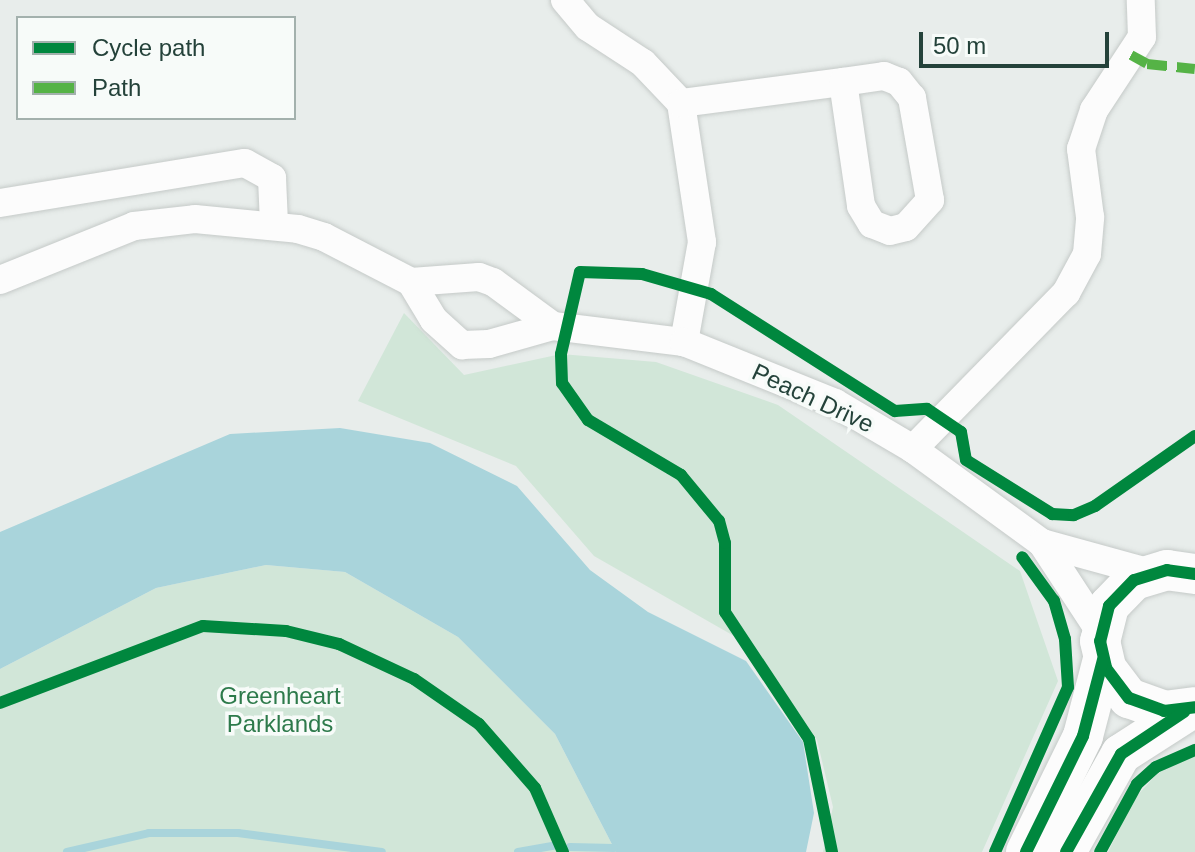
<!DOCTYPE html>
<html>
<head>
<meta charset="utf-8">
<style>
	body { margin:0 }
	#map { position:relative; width:1195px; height:852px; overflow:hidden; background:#e8edeb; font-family:Arial,sans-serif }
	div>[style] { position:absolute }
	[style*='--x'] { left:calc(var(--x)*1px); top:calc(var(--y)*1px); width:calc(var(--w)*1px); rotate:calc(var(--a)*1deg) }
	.green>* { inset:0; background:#d1e6d8 }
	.water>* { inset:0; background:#a9d4db }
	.stream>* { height:8px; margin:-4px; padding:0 4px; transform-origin:4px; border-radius:4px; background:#a9d4db }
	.roads { filter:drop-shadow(0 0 2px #c5cac8) drop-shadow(0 0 2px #c5cac8) }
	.street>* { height:28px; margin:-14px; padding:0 14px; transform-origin:14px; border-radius:14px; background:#fcfcfc }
	.secondary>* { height:40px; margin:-20px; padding:0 20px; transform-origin:20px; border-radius:20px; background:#fcfcfc }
	.quiet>* { height:10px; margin-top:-5px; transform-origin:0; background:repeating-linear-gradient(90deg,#55b346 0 20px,transparent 0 30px) }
	.cycleway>* { height:12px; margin:-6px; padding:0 6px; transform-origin:6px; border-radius:6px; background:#00873e }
	span { translate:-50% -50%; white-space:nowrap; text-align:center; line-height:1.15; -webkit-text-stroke:7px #f7fbf9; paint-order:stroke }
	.street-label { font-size:24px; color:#24423a }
	.park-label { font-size:24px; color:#2d7a4b }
	.legend { position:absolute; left:16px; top:16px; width:280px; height:104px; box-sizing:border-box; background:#f7fbf9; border:2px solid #a3b1ad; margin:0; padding:10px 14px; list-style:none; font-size:24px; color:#24423a }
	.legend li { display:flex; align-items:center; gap:16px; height:40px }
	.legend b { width:40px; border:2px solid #a3b1ad }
	.scale { position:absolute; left:919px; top:32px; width:190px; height:36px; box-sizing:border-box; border:4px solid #24423a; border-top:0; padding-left:10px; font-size:24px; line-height:28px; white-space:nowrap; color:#24423a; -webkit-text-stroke:6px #f7fbf9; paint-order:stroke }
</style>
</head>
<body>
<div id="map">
	<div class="green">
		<i style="clip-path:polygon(404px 313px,464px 375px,561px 354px,656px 362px,778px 405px,1020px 571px,1058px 681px,982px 852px,823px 852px,833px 807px,817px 740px,755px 648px,594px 556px,516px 466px,358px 401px)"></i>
		<i style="clip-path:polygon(266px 565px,345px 572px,458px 637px,555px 734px,616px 852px,0 852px,0 669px,156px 588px)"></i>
		<i style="clip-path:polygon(1195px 753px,1195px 852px,1108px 852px,1134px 799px,1157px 774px)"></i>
	</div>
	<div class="water">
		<i style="clip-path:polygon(340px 428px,430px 443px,517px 486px,590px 570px,648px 612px,746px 661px,803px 742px,814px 813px,806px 852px,616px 852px,555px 734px,458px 637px,345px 572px,266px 565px,156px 588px,0 669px,0 532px,230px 434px)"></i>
	</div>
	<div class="stream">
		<i style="--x:570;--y:847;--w:44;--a:1.3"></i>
		<i style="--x:67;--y:852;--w:84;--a:-13"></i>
		<i style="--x:149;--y:833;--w:89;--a:0"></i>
		<i style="--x:238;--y:833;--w:145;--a:7.5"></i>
		<i style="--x:518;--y:852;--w:36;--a:-10"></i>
	</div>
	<div class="roads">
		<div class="street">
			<i style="--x:565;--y:0;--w:35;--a:50"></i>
			<i style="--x:588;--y:27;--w:66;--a:33.2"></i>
			<i style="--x:643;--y:63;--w:55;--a:46.5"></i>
			<i style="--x:681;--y:103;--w:141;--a:81.4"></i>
			<i style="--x:702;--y:242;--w:102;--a:100.2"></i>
			<i style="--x:681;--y:103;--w:163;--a:-7.4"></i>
			<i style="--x:843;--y:82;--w:125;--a:81.7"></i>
			<i style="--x:861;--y:206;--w:21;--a:59"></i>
			<i style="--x:872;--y:224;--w:19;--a:21"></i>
			<i style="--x:890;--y:231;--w:16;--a:-14"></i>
			<i style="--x:906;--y:227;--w:36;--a:-48"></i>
			<i style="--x:930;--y:200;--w:104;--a:-100"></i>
			<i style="--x:912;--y:98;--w:21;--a:-129"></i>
			<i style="--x:899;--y:82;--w:16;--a:-158"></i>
			<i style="--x:884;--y:76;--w:41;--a:171.7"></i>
			<i style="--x:0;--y:203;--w:248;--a:-9.3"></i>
			<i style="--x:245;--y:163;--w:31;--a:29"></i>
			<i style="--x:272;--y:178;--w:46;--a:87.5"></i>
			<i style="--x:0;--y:280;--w:144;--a:-21.9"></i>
			<i style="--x:134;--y:226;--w:61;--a:-6.5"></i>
			<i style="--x:195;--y:219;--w:103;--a:5.5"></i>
			<i style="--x:298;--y:229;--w:27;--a:17"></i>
			<i style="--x:324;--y:237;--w:98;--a:27.3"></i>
			<i style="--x:411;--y:282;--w:44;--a:58.8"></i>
			<i style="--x:434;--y:320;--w:38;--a:42"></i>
			<i style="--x:462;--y:345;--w:27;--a:-2"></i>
			<i style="--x:489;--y:344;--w:66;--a:-15.7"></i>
			<i style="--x:553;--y:326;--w:132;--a:7"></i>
			<i style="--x:684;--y:342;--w:163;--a:22"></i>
			<i style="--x:835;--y:403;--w:91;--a:30.5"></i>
			<i style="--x:913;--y:449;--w:160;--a:36.1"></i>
			<i style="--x:1042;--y:543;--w:113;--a:15.4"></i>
			<i style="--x:411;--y:282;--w:68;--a:-4.2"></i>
			<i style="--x:479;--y:277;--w:15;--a:20"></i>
			<i style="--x:493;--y:282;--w:74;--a:36.3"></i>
			<i style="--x:913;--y:449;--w:219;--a:-45.6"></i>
			<i style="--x:1066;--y:293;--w:44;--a:-61.7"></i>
			<i style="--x:1087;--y:254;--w:37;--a:-85"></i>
			<i style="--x:1090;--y:217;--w:69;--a:-97.5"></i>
			<i style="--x:1081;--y:149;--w:41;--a:-71.6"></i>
			<i style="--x:1094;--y:110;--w:87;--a:-56.7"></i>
			<i style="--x:1142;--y:37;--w:37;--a:-92"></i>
			<i style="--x:1042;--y:543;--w:108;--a:56.8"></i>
		</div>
		<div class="secondary">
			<i style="--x:1195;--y:574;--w:28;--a:-172"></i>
			<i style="--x:1167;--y:570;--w:34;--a:163"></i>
			<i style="--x:1134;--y:580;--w:36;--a:134"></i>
			<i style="--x:1109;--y:606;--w:36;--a:104"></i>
			<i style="--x:1100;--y:641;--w:28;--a:77"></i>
			<i style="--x:1106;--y:668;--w:38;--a:53"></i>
			<i style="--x:1129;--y:698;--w:37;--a:20"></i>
			<i style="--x:1164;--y:711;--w:31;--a:-7"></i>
			<i style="--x:1026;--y:852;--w:129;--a:-63.8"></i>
			<i style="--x:1083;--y:736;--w:80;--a:-75.4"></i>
			<i style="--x:1066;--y:852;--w:112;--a:-60.7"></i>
			<i style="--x:1121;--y:754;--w:83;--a:-32.7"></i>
		</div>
	</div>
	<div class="quiet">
		<i style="--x:1131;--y:55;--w:18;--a:29"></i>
		<i style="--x:1147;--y:64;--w:48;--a:5.9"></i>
	</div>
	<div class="cycleway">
		<i style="--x:1195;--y:574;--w:28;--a:-172"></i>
		<i style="--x:1167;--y:570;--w:34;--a:163"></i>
		<i style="--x:1134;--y:580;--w:36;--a:134"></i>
		<i style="--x:1109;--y:606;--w:36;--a:104"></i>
		<i style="--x:1100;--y:641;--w:28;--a:77"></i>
		<i style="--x:1106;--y:668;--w:38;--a:53"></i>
		<i style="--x:1129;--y:698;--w:37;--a:20"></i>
		<i style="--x:1164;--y:711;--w:31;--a:-7"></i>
		<i style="--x:0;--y:703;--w:217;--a:-20.8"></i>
		<i style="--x:203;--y:626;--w:83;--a:3.4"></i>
		<i style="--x:286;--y:631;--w:55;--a:13.8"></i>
		<i style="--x:339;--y:644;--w:83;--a:25"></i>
		<i style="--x:414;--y:679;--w:79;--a:34.7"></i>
		<i style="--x:479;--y:724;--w:85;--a:48.8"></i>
		<i style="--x:535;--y:788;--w:70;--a:66.4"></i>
		<i style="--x:832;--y:852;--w:115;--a:-101.5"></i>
		<i style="--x:809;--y:739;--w:152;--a:-123.5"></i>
		<i style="--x:725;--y:612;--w:69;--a:-90"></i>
		<i style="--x:725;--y:543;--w:23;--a:-105"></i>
		<i style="--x:719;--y:521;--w:60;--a:-129.6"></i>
		<i style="--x:681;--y:475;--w:108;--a:-149.4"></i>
		<i style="--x:588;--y:420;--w:45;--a:-125.1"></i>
		<i style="--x:562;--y:383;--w:29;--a:-92"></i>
		<i style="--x:561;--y:354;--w:84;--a:-77"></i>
		<i style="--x:580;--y:272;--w:62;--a:1.8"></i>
		<i style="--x:642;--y:274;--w:72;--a:16.2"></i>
		<i style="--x:711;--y:294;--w:218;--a:32.5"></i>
		<i style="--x:895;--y:411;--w:32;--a:-4"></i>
		<i style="--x:927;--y:409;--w:41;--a:34.1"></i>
		<i style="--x:961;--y:432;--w:28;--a:80"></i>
		<i style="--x:966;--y:460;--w:102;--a:32.1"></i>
		<i style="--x:1052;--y:514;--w:22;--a:3"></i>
		<i style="--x:1074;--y:515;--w:23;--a:-23"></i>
		<i style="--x:1095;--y:506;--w:122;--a:-35"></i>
		<i style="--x:995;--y:852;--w:180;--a:-66.1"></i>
		<i style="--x:1068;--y:687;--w:48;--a:-93.6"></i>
		<i style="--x:1065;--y:639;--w:40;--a:-106"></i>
		<i style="--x:1054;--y:601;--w:54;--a:-126"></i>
		<i style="--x:1026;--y:852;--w:129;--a:-63.8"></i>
		<i style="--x:1083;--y:736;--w:79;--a:-75.3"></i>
		<i style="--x:1066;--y:852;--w:112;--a:-60.7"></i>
		<i style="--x:1121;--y:754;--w:76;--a:-33.7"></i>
		<i style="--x:1100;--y:852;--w:77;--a:-61.4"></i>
		<i style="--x:1137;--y:784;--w:25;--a:-42"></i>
		<i style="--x:1156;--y:767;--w:43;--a:-23.6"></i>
	</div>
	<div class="street-label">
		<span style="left:813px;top:398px;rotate:25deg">Peach Drive</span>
	</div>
	<div class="park-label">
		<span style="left:280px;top:710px">Greenheart<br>Parklands</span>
	</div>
	<ul class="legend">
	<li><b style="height:10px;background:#00873e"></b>Cycle path</li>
	<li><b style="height:10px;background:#55b346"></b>Path</li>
	</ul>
	<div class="scale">50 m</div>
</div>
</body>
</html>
